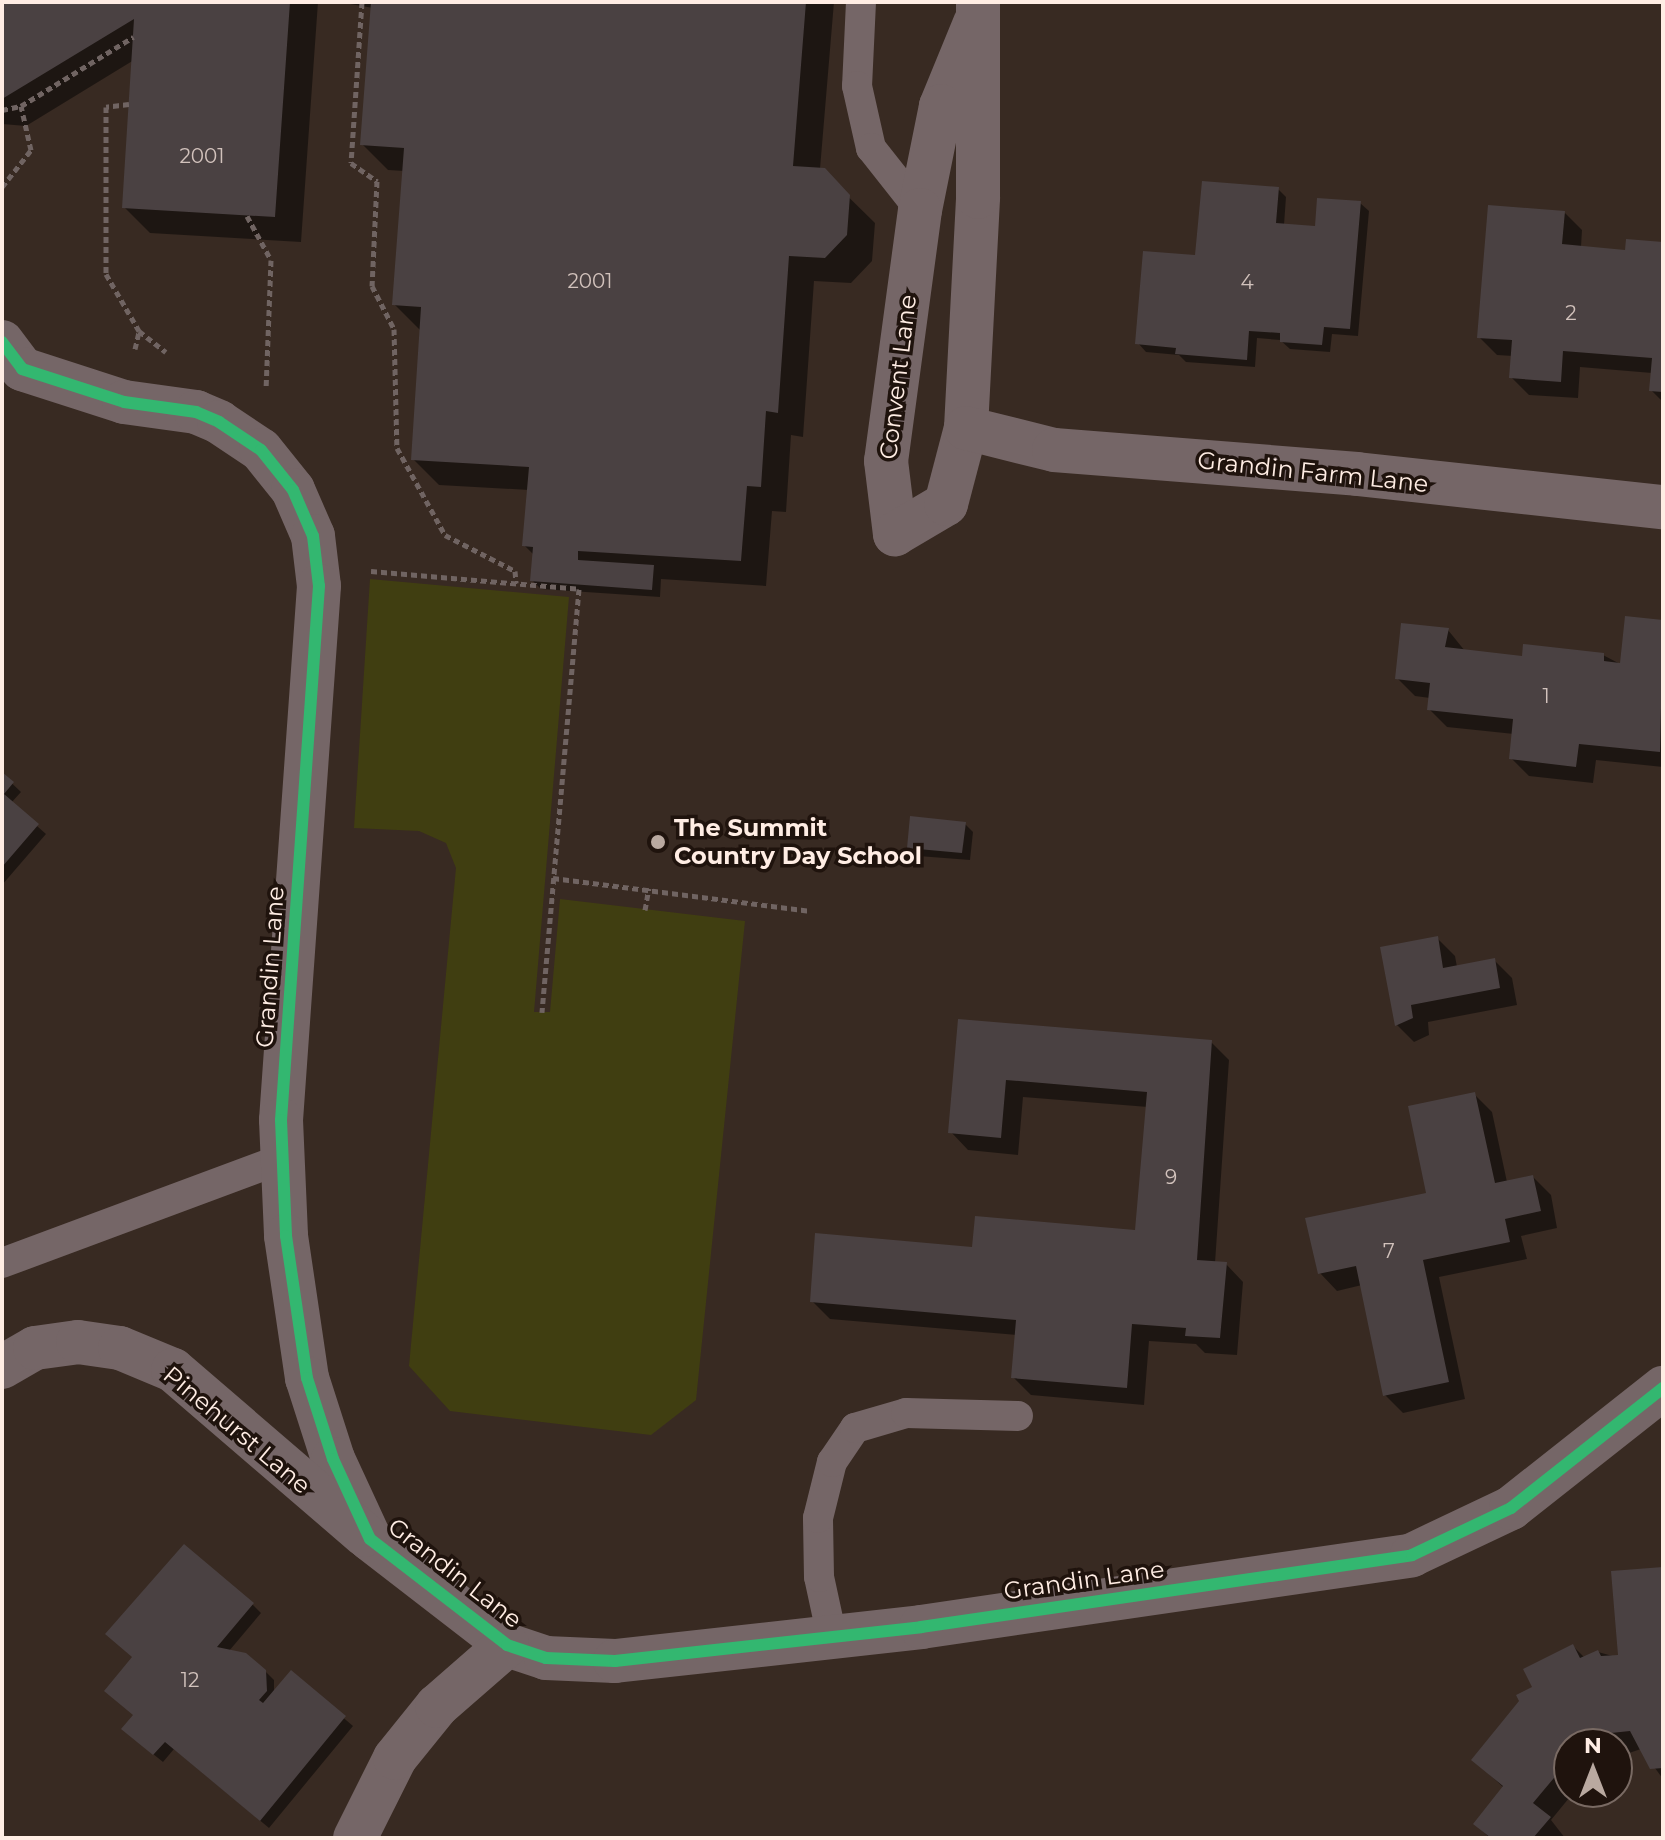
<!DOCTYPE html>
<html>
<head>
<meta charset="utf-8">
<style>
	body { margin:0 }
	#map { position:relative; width:1665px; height:1840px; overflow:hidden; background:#382a22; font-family:Montserrat,sans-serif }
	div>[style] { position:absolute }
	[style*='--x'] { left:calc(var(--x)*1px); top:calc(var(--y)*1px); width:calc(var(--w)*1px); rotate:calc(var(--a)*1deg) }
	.green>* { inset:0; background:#403e11 }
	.shadow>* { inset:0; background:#0007 }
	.building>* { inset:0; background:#4a4142 }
	.path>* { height:5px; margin-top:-2.5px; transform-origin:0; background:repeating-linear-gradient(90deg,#706462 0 6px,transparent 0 10px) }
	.lane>* { height:30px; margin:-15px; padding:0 15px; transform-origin:15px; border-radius:15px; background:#756667 }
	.street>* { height:44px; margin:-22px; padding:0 22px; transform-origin:22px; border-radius:22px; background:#756667 }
	.cycleway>* { height:12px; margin:-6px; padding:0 6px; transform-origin:6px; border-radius:6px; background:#33b770 }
	.dots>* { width:22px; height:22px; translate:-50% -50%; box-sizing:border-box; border:4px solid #1f130d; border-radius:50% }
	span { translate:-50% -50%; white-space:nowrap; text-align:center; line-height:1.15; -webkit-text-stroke:7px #1f130d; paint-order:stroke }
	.number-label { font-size:20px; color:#d2c2bc }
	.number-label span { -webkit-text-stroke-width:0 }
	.street-label { font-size:24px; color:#ffede4 }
	.poi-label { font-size:24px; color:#ffede4; font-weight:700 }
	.left { translate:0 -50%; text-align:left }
	.frame { position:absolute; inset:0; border:4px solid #ffede4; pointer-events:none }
	.north { position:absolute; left:1553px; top:1728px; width:80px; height:80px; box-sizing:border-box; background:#1f130d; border:2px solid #796a63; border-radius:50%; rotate:0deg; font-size:22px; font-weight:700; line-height:32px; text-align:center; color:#ffede4 }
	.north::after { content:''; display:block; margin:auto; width:28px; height:36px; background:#b9a9a0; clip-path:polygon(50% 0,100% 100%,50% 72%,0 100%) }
</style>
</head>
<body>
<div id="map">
	<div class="green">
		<i style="clip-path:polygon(370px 579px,569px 597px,534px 1012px,550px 1012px,560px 899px,745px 921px,696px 1400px,651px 1435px,450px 1411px,409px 1366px,456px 868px,446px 843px,419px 831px,354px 828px)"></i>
	</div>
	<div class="shadow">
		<i style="clip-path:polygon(2px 2px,318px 2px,301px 242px,150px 233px,124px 207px,134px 60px,26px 126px,2px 124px)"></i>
		<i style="clip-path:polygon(339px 2px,834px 2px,820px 169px,875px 223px,872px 261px,851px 283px,814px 281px,803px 437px,791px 435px,786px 512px,772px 511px,766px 586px,661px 579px,660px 597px,541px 589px,532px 580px,534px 555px,524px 545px,529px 490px,439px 485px,413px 459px,420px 330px,394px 304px,404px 171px,388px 170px,362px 144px,373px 8px)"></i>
		<i style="clip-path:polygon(1278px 189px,1286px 197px,1284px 225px,1316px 228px,1360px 203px,1369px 211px,1358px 336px,1332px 334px,1330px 352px,1290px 349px,1280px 340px,1257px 338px,1255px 367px,1186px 362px,1179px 355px,1146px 352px,1138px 343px,1197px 257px)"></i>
		<i style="clip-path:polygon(1565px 213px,1582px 230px,1581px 247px,1627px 252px,1663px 244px,1663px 402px,1651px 390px,1652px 373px,1580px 367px,1578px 398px,1529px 395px,1511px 377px,1513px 356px,1497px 355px,1479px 337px)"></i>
		<i style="clip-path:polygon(1627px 618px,1663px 622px,1663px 767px,1596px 760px,1593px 783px,1529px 776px,1511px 758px,1514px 734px,1447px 727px,1429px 709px,1430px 698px,1415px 696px,1397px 678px,1448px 630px,1465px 651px,1524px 658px,1603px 655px,1622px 665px)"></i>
		<i style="clip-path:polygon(2px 774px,21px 792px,11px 803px,46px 834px,2px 885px)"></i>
		<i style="clip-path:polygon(965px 824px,973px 832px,970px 860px,918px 856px,909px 847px)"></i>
		<i style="clip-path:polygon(1437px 938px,1455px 956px,1457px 967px,1494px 960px,1512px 978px,1517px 1005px,1428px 1022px,1429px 1035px,1414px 1042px,1397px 1025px)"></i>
		<i style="clip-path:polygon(960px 1021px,1211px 1042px,1229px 1060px,1215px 1263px,1226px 1264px,1243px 1282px,1237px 1355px,1205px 1353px,1196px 1344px,1149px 1341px,1144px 1405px,1031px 1395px,1013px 1377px,1017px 1335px,830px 1319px,812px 1301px,974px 1249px,1137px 1232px,1148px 1107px,1023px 1097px,1018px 1155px,968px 1150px,951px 1132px)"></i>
		<i style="clip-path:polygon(1474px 1094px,1492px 1112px,1507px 1182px,1533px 1177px,1551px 1195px,1557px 1228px,1521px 1236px,1527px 1259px,1439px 1277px,1465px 1399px,1403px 1413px,1385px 1395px,1362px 1285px,1337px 1291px,1320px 1273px,1428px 1194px)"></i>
		<i style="clip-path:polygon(1663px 1569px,1663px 1779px,1641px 1749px,1617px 1757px,1617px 1744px,1569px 1744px,1569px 1792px,1574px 1792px,1551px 1820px,1565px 1838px,1490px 1838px,1475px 1824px,1504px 1788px,1474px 1760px,1573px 1646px,1585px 1658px,1598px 1652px,1620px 1658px)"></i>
		<i style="clip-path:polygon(252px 1604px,261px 1613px,229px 1651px,265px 1671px,274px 1680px,274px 1693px,291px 1673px,353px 1726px,269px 1828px,174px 1749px,163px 1762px,132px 1737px)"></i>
	</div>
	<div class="building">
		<i style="clip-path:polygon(2px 2px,290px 2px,275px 217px,122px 208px,134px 19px,2px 99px)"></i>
		<i style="clip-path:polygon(371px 2px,806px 2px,793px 166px,825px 168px,850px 195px,847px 235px,825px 258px,789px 256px,778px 413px,766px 411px,761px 487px,747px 486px,741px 561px,578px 551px,578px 560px,654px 565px,652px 590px,530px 581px,533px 547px,522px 546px,529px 467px,411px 460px,421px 307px,392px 305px,404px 148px,360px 145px)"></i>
		<i style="clip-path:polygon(1202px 181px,1279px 187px,1276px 223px,1315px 226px,1317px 198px,1361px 201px,1350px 329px,1324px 327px,1322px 345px,1280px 342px,1280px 333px,1249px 331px,1247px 360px,1175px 354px,1176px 348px,1135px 344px,1143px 251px,1195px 255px)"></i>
		<i style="clip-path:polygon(1488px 205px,1565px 211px,1562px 244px,1625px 250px,1626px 239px,1663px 242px,1663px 392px,1649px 391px,1652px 358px,1563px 351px,1561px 382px,1509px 378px,1512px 340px,1477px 338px)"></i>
		<i style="clip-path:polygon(1625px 616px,1663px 620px,1660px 752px,1579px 744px,1576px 767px,1509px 759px,1513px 719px,1427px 710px,1430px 683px,1395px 679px,1401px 623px,1449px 628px,1445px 647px,1522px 656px,1523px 644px,1604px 653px,1604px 661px,1620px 663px)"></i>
		<i style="clip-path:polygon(2px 772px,14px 782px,4px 794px,39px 824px,2px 867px)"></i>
		<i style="clip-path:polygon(910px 816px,966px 822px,962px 853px,907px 848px)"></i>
		<i style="clip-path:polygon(1438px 936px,1443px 968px,1495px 958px,1500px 988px,1411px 1005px,1413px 1018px,1395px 1026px,1380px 947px)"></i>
		<i style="clip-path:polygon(958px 1019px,1212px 1040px,1197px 1260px,1227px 1262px,1220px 1338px,1185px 1336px,1186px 1328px,1132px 1324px,1127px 1388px,1011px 1378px,1016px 1320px,810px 1302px,815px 1233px,972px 1247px,975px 1216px,1135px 1230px,1147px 1092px,1006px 1080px,1001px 1138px,948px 1133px)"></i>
		<i style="clip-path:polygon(1475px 1092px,1495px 1183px,1533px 1175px,1541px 1211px,1505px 1219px,1510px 1242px,1423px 1260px,1449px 1382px,1383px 1396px,1356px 1266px,1318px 1274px,1305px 1218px,1426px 1193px,1408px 1106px)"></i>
		<i style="clip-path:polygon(184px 1544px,254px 1603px,217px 1647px,246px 1653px,266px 1670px,267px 1691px,259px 1700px,263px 1703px,291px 1670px,346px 1716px,260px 1821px,165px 1742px,153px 1755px,121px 1729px,133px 1715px,104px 1691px,132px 1657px,105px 1634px)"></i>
		<i style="clip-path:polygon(1663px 1567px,1663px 1768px,1650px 1769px,1630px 1731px,1611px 1733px,1595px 1744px,1569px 1744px,1569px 1760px,1533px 1803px,1551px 1817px,1533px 1838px,1491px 1838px,1473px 1824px,1503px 1786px,1471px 1760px,1519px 1701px,1516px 1695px,1532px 1687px,1523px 1669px,1573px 1644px,1580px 1658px,1598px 1650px,1601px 1656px,1618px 1655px,1611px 1571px)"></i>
	</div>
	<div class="path">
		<i style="--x:362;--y:2;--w:161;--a:93.9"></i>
		<i style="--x:351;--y:163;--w:32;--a:35"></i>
		<i style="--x:377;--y:181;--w:105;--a:92.7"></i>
		<i style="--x:372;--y:286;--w:48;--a:62.9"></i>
		<i style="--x:394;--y:329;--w:119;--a:88.6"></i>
		<i style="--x:397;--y:448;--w:99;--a:61.1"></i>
		<i style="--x:445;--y:535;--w:79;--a:27.2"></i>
		<i style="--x:515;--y:571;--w:12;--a:85"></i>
		<i style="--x:129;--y:104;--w:23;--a:173"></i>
		<i style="--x:106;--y:107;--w:167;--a:90"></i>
		<i style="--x:106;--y:274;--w:66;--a:59.9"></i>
		<i style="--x:139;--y:331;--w:34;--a:38"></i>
		<i style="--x:2;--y:110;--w:19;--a:-12"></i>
		<i style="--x:21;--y:106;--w:132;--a:-31.6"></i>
		<i style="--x:2;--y:187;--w:47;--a:-51.9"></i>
		<i style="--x:31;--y:150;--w:45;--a:-102.8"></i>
		<i style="--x:247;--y:216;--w:50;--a:61.4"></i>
		<i style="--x:271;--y:260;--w:129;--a:92.2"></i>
		<i style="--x:135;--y:349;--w:18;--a:-77"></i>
		<i style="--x:371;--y:571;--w:209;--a:4.9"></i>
		<i style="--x:579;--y:589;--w:425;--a:95"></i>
		<i style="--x:553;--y:878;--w:258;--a:7.3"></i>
		<i style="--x:645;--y:910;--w:22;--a:-80"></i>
	</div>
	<div class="lane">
		<i style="--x:861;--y:2;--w:84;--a:92.7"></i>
		<i style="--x:857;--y:86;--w:64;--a:77.3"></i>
		<i style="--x:871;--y:148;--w:79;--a:51.7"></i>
		<i style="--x:2;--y:1263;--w:299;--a:-20.4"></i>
		<i style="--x:832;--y:1637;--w:61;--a:-102.2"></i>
		<i style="--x:819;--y:1577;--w:59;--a:-91"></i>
		<i style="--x:818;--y:1518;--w:58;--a:-76"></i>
		<i style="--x:832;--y:1462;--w:41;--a:-55.9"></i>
		<i style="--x:855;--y:1428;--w:53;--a:-16.4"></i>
		<i style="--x:906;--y:1413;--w:112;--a:1.5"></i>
	</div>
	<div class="street">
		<i style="--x:975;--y:23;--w:90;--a:112.3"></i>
		<i style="--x:941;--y:106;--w:106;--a:101.4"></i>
		<i style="--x:920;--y:210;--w:253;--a:97.7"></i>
		<i style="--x:886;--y:461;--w:74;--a:83"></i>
		<i style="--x:895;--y:534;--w:59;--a:-30.5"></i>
		<i style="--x:946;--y:504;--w:79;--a:-75.3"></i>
		<i style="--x:966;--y:428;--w:231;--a:-87"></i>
		<i style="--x:978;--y:197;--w:195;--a:-90"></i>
		<i style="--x:2;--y:342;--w:34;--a:53"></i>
		<i style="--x:22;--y:369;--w:107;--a:17.9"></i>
		<i style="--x:124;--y:402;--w:73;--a:7.9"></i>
		<i style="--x:196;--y:412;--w:25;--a:23"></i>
		<i style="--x:219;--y:422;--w:50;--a:33.7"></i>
		<i style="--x:261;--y:450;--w:51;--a:51.3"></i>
		<i style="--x:293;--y:490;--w:50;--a:66.5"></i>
		<i style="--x:313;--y:536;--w:50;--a:83.2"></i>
		<i style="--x:319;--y:586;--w:535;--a:94.07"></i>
		<i style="--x:281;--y:1120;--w:116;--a:87.5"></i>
		<i style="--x:286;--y:1236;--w:144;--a:81.6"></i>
		<i style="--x:307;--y:1378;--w:85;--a:72.2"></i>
		<i style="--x:333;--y:1459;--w:88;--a:65.2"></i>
		<i style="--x:370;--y:1539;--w:173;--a:37.7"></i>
		<i style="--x:507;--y:1645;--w:41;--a:18.4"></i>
		<i style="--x:546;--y:1658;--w:69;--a:2.5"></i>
		<i style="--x:615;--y:1661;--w:308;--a:-6.3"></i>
		<i style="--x:921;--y:1627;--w:496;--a:-8.3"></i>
		<i style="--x:1412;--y:1555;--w:110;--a:-25.4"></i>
		<i style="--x:1511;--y:1508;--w:194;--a:-38.3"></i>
		<i style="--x:966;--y:428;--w:91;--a:14"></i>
		<i style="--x:1054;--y:450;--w:304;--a:4.5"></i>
		<i style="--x:1357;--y:474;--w:308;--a:6.2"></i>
		<i style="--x:2;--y:1367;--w:38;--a:-30"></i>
		<i style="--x:35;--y:1348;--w:43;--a:-7.9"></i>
		<i style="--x:78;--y:1342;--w:42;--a:8.1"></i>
		<i style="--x:120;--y:1348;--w:57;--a:22.5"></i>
		<i style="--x:173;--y:1370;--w:253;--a:40.7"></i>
		<i style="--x:355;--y:1838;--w:89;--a:-63.4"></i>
		<i style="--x:395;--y:1758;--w:67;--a:-51.1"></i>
		<i style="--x:437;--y:1706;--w:93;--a:-41.1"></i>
	</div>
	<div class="cycleway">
		<i style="--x:2;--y:342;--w:34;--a:53"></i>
		<i style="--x:22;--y:369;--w:107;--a:17.9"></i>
		<i style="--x:124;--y:402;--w:73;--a:7.9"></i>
		<i style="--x:196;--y:412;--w:25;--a:23"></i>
		<i style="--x:219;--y:422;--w:50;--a:33.7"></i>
		<i style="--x:261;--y:450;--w:51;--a:51.3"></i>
		<i style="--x:293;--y:490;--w:50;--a:66.5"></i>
		<i style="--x:313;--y:536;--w:50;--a:83.2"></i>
		<i style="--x:319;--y:586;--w:535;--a:94.07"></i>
		<i style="--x:281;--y:1120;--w:116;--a:87.5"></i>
		<i style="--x:286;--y:1236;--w:144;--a:81.6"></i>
		<i style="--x:307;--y:1378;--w:85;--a:72.2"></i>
		<i style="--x:333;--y:1459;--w:88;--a:65.2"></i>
		<i style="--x:370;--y:1539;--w:173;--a:37.7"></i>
		<i style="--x:507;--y:1645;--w:41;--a:18.4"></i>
		<i style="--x:546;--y:1658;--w:69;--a:2.5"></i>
		<i style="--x:615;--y:1661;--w:308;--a:-6.3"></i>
		<i style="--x:921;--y:1627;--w:496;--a:-8.3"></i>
		<i style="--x:1412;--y:1555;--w:110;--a:-25.4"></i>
		<i style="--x:1511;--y:1508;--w:194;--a:-38.3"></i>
	</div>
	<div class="dots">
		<i style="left:658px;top:842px;background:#b9a9a0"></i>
	</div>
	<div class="number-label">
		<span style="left:202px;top:156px">2001</span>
		<span style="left:590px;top:281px">2001</span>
		<span style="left:1247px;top:282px">4</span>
		<span style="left:1571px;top:313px">2</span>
		<span style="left:1546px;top:696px">1</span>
		<span style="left:1171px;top:1177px">9</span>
		<span style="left:1389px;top:1251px">7</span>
		<span style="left:190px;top:1680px">12</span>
	</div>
	<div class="street-label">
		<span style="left:898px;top:377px;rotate:-83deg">Convent Lane</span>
		<span style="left:1313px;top:472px;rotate:6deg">Grandin Farm Lane</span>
		<span style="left:270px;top:967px;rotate:-86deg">Grandin Lane</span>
		<span style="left:237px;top:1430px;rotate:40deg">Pinehurst Lane</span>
		<span style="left:455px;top:1573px;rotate:38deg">Grandin Lane</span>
		<span style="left:1084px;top:1580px;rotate:-8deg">Grandin Lane</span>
	</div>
	<div class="poi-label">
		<span class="left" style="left:674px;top:842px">The Summit<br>Country Day School</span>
	</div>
	<div class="frame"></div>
	<div class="north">N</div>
</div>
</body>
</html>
